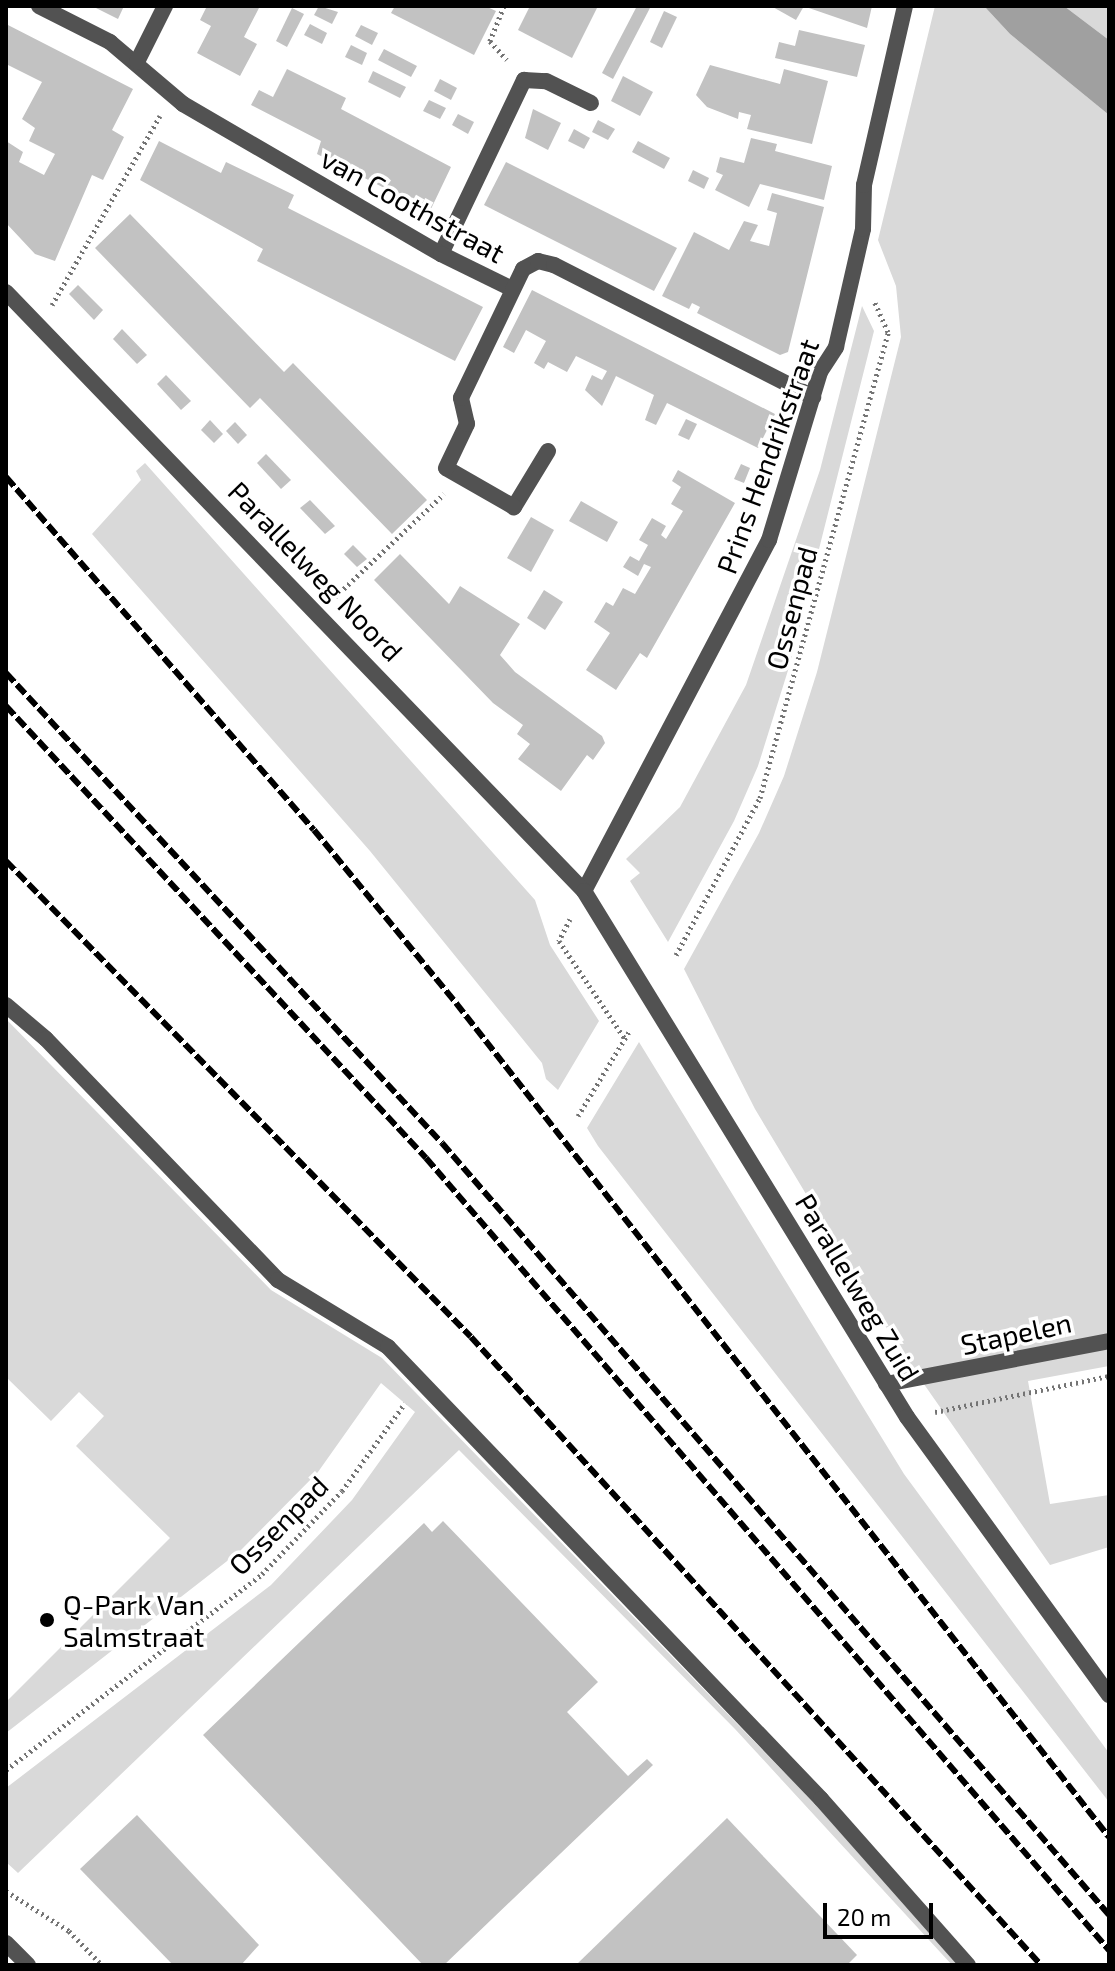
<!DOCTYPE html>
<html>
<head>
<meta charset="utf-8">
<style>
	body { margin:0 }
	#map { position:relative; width:1115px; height:1971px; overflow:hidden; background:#fff; font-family:"Exo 2",sans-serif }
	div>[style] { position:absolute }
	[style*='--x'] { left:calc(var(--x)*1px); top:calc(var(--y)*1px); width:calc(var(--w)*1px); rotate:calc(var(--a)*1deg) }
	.green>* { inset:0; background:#d9d9d9 }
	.water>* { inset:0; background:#a0a0a0 }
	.building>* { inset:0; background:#c2c2c2 }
	.path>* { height:5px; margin-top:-2.5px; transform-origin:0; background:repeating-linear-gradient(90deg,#747474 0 2px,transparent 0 6px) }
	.service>* { height:16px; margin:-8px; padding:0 8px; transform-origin:8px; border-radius:8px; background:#525252 }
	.minor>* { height:16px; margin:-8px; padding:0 8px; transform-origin:8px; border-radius:8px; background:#525252 }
	.tertiary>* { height:16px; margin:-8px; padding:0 8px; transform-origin:8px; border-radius:8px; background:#525252 }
	.rail>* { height:6px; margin-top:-3px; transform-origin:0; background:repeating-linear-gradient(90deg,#000 0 12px,transparent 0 16px) }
	.dots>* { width:22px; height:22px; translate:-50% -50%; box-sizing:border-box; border:4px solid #fff; border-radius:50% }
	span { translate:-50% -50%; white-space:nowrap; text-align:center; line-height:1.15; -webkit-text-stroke:7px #fff; paint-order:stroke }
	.street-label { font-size:28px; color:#000 }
	.poi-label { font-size:28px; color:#000 }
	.left { translate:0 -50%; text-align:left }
	.frame { position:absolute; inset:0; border:8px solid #000; pointer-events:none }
	.scale { position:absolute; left:823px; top:1903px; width:110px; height:36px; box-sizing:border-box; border:4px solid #000; border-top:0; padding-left:10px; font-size:24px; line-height:28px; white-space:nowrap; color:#000; -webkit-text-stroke:6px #fff; paint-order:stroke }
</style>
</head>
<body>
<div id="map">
	<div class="green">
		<i style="clip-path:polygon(935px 6px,984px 6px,1010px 34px,1109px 115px,1109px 1366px,1028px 1381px,1050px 1504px,1109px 1495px,1109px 1547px,1050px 1565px,896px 1344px,755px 1109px,684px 969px,759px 833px,784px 776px,817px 672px,901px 337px,896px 286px,878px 240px)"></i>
		<i style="clip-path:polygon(1064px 6px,1109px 6px,1109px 40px)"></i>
		<i style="clip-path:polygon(862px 306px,874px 331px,790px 664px,758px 766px,734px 821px,668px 942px,630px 881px,640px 873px,626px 859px,680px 807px,746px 685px,820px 470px)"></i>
		<i style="clip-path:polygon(145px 463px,535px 900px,550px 945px,599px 1021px,558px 1090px,546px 1079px,542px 1063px,370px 851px,92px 534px,141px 480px,136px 471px)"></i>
		<i style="clip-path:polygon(6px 1019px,271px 1290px,382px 1358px,815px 1804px,959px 1965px,952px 1965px,735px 1729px,459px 1450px,18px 1873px,6px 1862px,6px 1788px,271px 1585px,352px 1500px,415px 1412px,381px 1383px,318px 1472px,240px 1551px,6px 1733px,6px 1702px,170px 1538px,76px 1446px,104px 1416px,79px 1392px,51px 1421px,6px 1377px)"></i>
		<i style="clip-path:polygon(639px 1042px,904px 1474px,1109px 1753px,1109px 1802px,598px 1146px,587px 1128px)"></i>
	</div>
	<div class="water">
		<i style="clip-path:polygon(984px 6px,1064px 6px,1109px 40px,1109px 115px,1010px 34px)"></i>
	</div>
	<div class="building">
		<i style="clip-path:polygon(92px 6px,124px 6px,118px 19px)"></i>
		<i style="clip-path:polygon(207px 6px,260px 6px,244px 37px,257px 44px,240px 76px,197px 53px,211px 26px,200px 20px)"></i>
		<i style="clip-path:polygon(319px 6px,338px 12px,332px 24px,314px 15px)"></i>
		<i style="clip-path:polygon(395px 6px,485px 6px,496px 11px,474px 55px,391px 13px)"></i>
		<i style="clip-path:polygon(530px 6px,598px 6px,572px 58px,518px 30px)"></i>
		<i style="clip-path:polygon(637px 6px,651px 6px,613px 79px,602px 73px)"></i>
		<i style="clip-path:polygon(771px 6px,804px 6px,796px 20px)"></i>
		<i style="clip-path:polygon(872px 6px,867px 28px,806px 7px,806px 6px)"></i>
		<i style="clip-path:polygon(292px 8px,304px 14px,287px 47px,276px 41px)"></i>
		<i style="clip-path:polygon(664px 11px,677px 17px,662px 48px,650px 42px)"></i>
		<i style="clip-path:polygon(6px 24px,133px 89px,112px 130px,124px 137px,103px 180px,92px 175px,55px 261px,35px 254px,6px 223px,6px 141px,23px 152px,19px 162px,44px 175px,55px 154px,29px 141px,35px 128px,22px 119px,42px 82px,6px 64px)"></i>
		<i style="clip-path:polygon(310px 24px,327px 33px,322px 44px,304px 35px)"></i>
		<i style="clip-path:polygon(361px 25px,378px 33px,372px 45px,355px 36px)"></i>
		<i style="clip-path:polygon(799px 30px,865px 45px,857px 77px,775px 58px,779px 42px,795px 46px)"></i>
		<i style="clip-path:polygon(351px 45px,367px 53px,362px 65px,345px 57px)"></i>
		<i style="clip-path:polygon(384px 49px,417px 66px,411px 77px,378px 60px)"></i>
		<i style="clip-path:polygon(710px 65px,780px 84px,784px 69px,828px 81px,812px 144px,747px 129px,751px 115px,739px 112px,738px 119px,707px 107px,696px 95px)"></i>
		<i style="clip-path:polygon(287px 69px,346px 98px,341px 109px,451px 167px,430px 211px,317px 154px,321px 141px,251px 105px,259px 90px,273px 97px)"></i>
		<i style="clip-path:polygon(373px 71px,406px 87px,400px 98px,368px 82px)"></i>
		<i style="clip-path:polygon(623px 76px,653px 92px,640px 116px,611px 101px)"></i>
		<i style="clip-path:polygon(440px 79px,457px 88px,451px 100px,434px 91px)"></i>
		<i style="clip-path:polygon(429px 100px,446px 108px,440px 119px,423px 111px)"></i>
		<i style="clip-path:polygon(533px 109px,561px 123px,548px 150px,525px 138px)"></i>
		<i style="clip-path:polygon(458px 114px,474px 122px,468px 134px,452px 125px)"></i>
		<i style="clip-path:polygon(598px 120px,615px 129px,608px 140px,592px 132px)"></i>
		<i style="clip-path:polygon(574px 129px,590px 138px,584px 149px,568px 141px)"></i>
		<i style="clip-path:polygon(751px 138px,777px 144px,775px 151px,832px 166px,824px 200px,760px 184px,749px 207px,715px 190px,723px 175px,716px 172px,720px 157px,744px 163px)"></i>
		<i style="clip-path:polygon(159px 141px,221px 173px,226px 162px,294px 195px,288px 208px,483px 307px,455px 361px,257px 261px,263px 249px,140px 180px)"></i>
		<i style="clip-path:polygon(638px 141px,670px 158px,664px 169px,632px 152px)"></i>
		<i style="clip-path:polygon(506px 162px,677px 248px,654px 291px,484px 205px)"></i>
		<i style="clip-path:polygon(693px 170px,709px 178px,704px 189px,688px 181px)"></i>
		<i style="clip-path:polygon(772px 193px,824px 207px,788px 352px,780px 355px,697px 313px,700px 307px,692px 303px,689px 309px,662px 296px,694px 232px,729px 250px,744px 221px,758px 225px,750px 241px,769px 246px,777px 213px,767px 210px)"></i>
		<i style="clip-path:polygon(130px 214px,284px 372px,293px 363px,427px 500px,392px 534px,260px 398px,250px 408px,95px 248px)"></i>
		<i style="clip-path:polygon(78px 285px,103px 310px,94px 320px,69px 294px)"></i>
		<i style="clip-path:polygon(532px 290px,775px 414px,758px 448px,667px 403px,656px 425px,645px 420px,654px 395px,616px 376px,602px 406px,585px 390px,592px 375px,602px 380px,607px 371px,576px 356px,567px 372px,548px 362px,544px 369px,534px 363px,546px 341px,526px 330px,514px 353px,503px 347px)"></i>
		<i style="clip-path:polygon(122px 329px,147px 355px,137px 364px,113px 339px)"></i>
		<i style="clip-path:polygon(166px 375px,191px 401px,181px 410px,157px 384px)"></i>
		<i style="clip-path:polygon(686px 419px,697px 424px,689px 440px,678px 435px)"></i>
		<i style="clip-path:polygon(210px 420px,223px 434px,214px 443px,201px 430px)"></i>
		<i style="clip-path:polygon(235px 422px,247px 435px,238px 444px,226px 431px)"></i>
		<i style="clip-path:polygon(266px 454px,291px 480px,281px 489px,257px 463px)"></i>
		<i style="clip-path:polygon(741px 464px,750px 468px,744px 483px,734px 479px)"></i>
		<i style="clip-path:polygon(678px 470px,735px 503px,647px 658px,640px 653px,616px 690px,586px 670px,610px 633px,594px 622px,606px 602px,613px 606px,623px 588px,635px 594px,651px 567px,644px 564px,638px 576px,623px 567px,630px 556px,639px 561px,648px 545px,639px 540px,652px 518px,666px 526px,661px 535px,666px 539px,683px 511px,671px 504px,681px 487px,672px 481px)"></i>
		<i style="clip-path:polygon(310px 500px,335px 526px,325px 534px,300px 508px)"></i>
		<i style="clip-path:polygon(581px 501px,618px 522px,607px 542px,569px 521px)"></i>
		<i style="clip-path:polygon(531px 517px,554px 530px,531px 572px,507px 558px)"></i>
		<i style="clip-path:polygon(353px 545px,367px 559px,357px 567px,344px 554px)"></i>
		<i style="clip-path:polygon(400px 554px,449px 604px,460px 586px,520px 624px,500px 655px,515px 672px,602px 736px,605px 743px,593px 760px,587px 755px,561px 791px,518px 759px,530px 744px,517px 734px,523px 725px,493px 703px,374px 580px)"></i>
		<i style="clip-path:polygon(544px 590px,563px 602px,545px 630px,527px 618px)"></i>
		<i style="clip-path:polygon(443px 1521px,598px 1682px,567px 1712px,628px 1776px,647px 1759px,653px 1765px,444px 1965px,423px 1965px,203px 1735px,424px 1523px,432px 1532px)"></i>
		<i style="clip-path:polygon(137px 1815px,259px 1945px,241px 1965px,173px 1965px,80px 1869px)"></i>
		<i style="clip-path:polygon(727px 1818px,857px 1955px,847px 1965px,576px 1965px)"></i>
	</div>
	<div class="path">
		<i style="--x:504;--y:6;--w:38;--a:112"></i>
		<i style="--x:490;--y:41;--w:25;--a:48"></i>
		<i style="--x:52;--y:305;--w:218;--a:-60.3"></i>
		<i style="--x:335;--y:597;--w:150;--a:-43.4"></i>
		<i style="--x:570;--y:919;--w:25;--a:117"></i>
		<i style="--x:559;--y:941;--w:118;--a:56"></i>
		<i style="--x:676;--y:955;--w:178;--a:-61.9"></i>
		<i style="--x:760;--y:798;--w:483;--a:-74.6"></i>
		<i style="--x:888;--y:332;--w:34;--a:-114"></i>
		<i style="--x:578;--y:1116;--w:100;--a:-58.8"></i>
		<i style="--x:935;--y:1412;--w:178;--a:-11.7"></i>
		<i style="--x:6;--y:1770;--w:322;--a:-37.4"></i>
		<i style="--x:262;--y:1574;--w:115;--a:-46.1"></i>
		<i style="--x:342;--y:1491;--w:108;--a:-54.4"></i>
		<i style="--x:6;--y:1891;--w:75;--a:32.4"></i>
		<i style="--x:69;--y:1931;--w:47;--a:45.9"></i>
	</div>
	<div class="service">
		<i style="--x:441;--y:254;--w:193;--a:-64.5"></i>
		<i style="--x:524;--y:80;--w:22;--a:3"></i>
		<i style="--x:546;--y:81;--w:50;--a:26.1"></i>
		<i style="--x:6;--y:1005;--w:52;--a:40.4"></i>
		<i style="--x:46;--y:1039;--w:335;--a:46.1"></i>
		<i style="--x:278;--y:1280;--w:129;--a:31.3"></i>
		<i style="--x:388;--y:1347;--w:626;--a:46.23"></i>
		<i style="--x:821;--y:1799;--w:222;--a:48.5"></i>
	</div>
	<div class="minor">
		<i style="--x:39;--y:6;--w:80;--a:26.9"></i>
		<i style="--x:110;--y:42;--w:96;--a:40.3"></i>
		<i style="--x:183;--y:104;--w:298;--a:30.2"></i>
		<i style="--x:441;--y:254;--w:79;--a:26.2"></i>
		<i style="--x:137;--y:62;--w:63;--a:-63.4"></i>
		<i style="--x:548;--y:451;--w:66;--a:121.3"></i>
		<i style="--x:514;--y:507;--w:78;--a:-150.2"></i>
		<i style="--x:446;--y:468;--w:49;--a:-64.5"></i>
		<i style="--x:467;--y:424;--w:27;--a:-103"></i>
		<i style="--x:461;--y:398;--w:143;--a:-64.3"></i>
		<i style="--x:523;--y:269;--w:17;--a:-28"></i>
		<i style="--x:538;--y:261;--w:16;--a:14"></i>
		<i style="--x:554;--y:265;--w:291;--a:27"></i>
		<i style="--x:584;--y:891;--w:397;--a:-62.2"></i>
		<i style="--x:769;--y:540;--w:176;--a:-73.1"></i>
		<i style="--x:820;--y:372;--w:30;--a:-57"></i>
		<i style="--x:836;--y:347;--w:121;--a:-77.1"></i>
		<i style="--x:863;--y:229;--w:44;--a:-88.7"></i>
		<i style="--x:864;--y:185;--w:184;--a:-77.1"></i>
		<i style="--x:886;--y:1384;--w:227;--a:-10.9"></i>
	</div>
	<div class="tertiary">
		<i style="--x:6;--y:292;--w:832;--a:46.02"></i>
		<i style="--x:584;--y:891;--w:617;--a:58.45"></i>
		<i style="--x:907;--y:1417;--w:344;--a:54"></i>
		<i style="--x:6;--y:1943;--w:31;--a:45"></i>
	</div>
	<div class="rail">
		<i style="--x:6;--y:477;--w:468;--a:48.9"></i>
		<i style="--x:314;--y:830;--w:224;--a:50.6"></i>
		<i style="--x:456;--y:1003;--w:1059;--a:51.94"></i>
		<i style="--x:6;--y:673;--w:641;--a:47.15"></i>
		<i style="--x:442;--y:1143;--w:1020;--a:49.17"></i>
		<i style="--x:6;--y:706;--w:617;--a:47.1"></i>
		<i style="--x:426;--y:1158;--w:1046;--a:49.23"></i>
		<i style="--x:6;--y:861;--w:665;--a:45.67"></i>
		<i style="--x:471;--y:1337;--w:848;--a:47.77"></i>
	</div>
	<div class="dots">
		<i style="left:47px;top:1620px;background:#000"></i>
	</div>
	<div class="street-label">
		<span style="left:413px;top:205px;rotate:29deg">van Coothstraat</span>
		<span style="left:767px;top:456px;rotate:-70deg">Prins Hendrikstraat</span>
		<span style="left:316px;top:571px;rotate:46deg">Parallelweg Noord</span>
		<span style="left:791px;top:608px;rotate:-75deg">Ossenpad</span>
		<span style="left:858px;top:1287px;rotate:59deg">Parallelweg Zuid</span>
		<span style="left:1016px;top:1333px;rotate:-12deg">Stapelen</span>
		<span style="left:278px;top:1525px;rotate:-45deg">Ossenpad</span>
	</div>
	<div class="poi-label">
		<span class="left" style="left:63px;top:1620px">Q-Park Van<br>Salmstraat</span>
	</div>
	<div class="frame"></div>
	<div class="scale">20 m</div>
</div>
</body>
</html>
